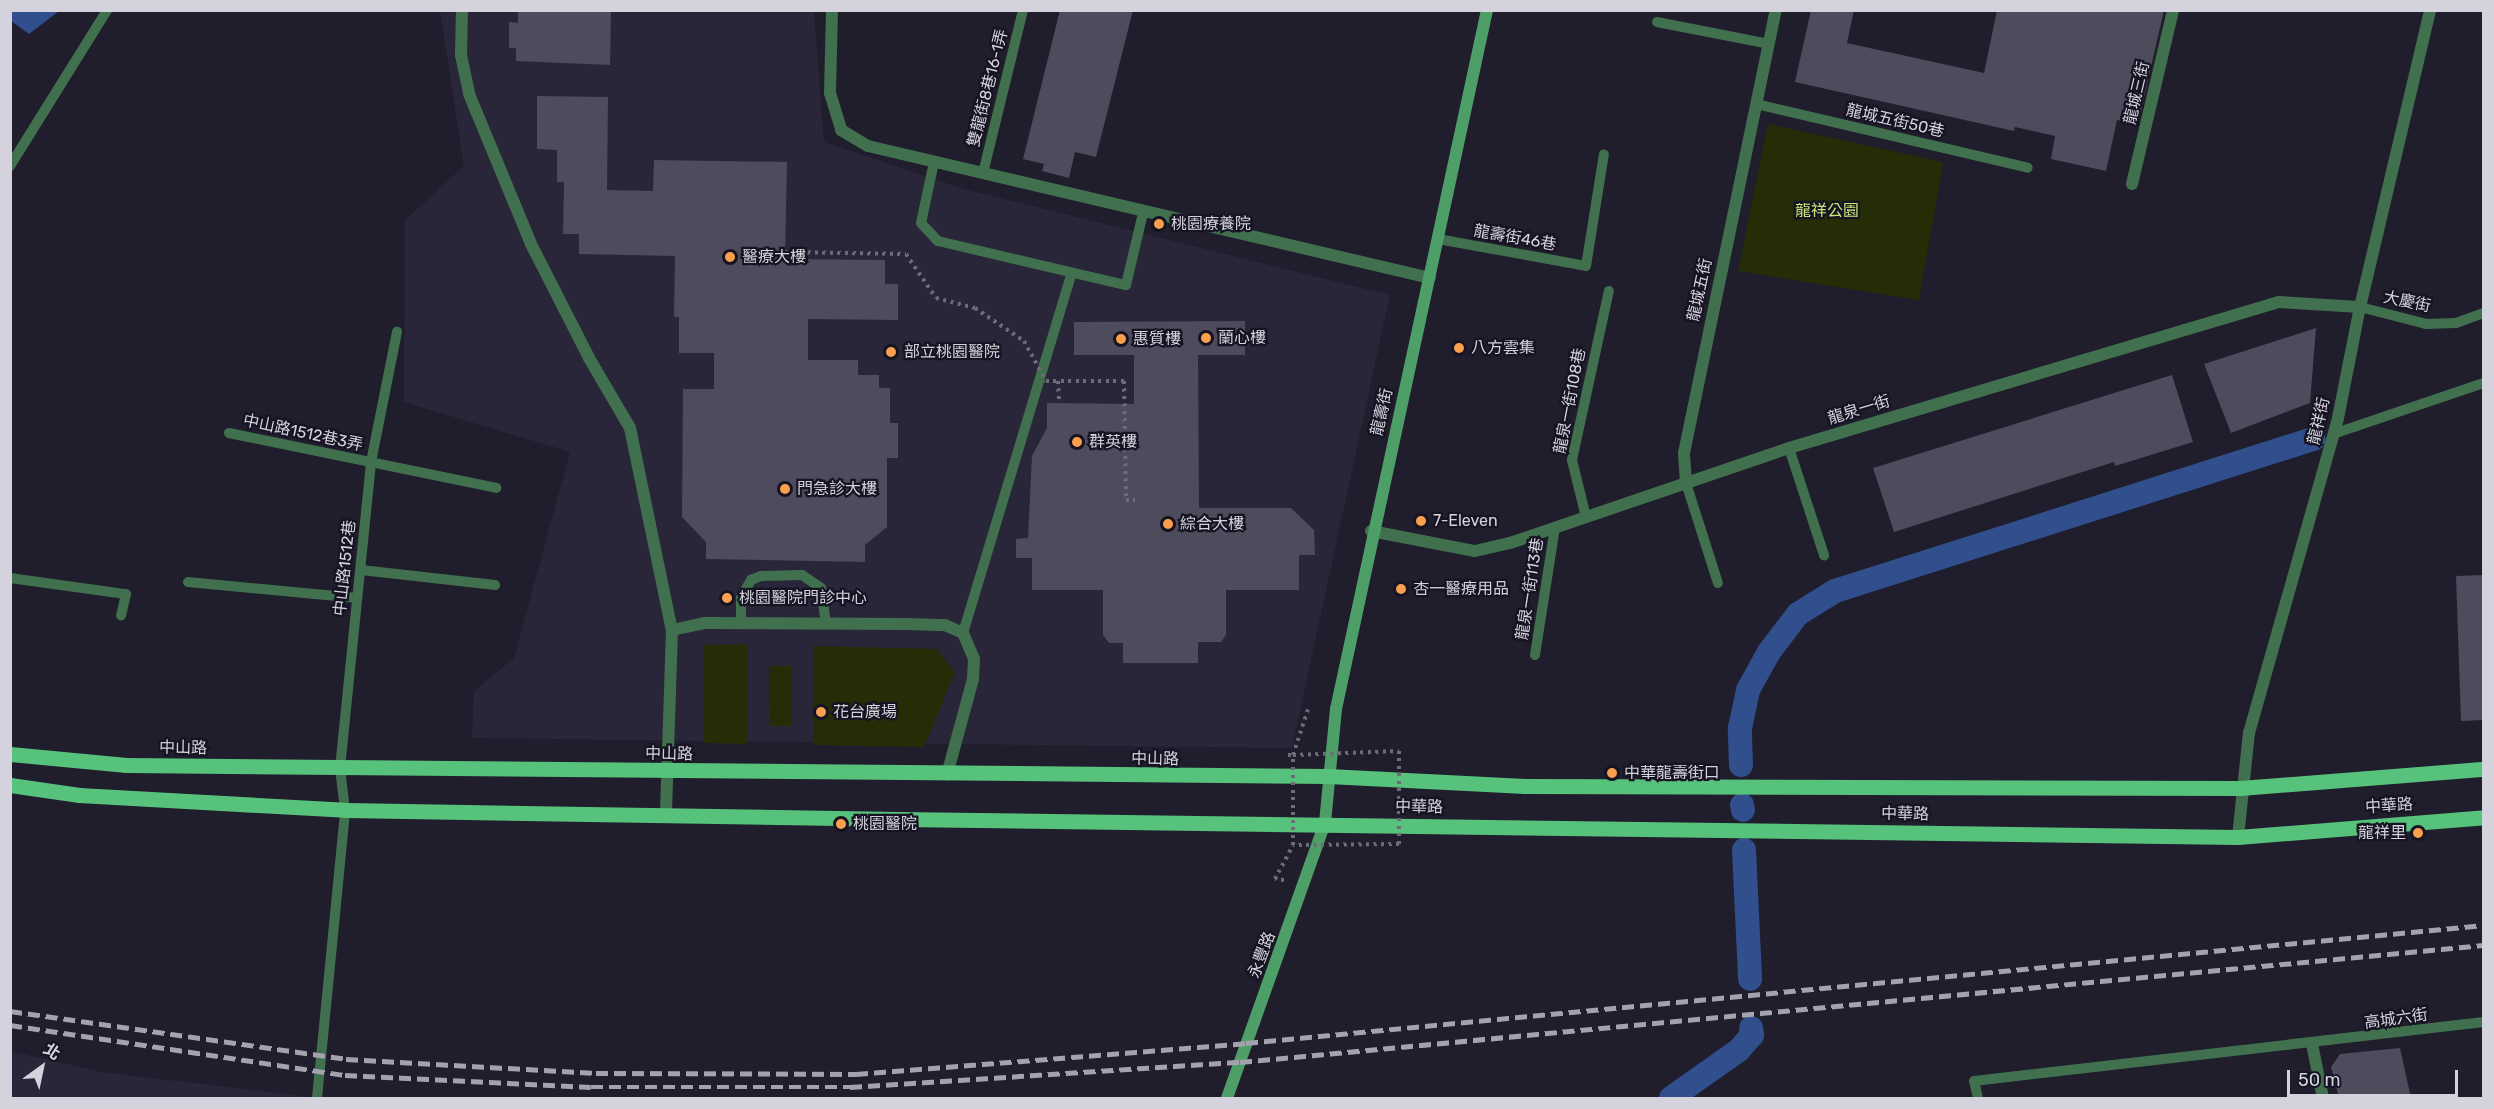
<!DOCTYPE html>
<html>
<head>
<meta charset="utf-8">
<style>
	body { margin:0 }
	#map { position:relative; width:2494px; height:1109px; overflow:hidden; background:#201d2c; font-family:Rubik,"Noto Sans TC",sans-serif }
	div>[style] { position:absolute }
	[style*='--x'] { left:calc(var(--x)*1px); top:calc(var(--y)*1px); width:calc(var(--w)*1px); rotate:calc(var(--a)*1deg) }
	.built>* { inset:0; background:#29263a }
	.green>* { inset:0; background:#252d06 }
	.water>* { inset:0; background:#304f8c }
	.canal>* { height:24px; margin:-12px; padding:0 12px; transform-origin:12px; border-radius:12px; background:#304f8c }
	.building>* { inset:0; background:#4d4b5c }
	.path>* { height:4px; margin-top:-2px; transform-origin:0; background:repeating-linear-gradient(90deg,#6d6b78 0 3px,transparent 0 7.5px) }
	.lane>* { height:10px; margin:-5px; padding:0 5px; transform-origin:5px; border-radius:5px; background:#40704e }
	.street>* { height:12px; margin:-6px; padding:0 6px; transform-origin:6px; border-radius:6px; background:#40704e }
	.secondary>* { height:12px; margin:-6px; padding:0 6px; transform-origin:6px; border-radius:6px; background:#4e9e68 }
	.primary>* { height:15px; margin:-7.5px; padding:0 7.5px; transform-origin:7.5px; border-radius:7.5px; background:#57c27b }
	.rail>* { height:4.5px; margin-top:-2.25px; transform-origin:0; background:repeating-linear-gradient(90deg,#a4a2ae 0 12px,transparent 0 18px) }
	.path-bridge>* { height:4px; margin-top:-2px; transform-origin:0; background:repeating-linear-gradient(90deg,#6d6b78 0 3px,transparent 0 7.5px) }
	.dots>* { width:16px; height:16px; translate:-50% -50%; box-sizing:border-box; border:3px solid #161422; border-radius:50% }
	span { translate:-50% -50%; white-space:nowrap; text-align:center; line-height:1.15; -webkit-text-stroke:4.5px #161422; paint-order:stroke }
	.street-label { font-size:16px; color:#d4d2dd }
	.park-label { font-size:16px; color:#c9e377 }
	.poi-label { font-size:16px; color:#d4d2dd }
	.left { translate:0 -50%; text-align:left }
	.right { translate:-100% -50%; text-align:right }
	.frame { position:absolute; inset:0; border:12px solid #d4d2dd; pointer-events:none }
	.north { position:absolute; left:12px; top:1037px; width:60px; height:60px; -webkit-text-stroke:4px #161422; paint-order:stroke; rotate:33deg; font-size:16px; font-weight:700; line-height:24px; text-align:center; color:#d4d2dd }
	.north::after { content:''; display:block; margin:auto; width:21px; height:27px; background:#d4d2dd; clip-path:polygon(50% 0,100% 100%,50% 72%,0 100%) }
	.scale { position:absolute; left:2287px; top:1070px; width:171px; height:27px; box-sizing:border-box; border:3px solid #d4d2dd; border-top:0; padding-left:8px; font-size:18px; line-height:21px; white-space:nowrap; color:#d4d2dd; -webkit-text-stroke:4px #161422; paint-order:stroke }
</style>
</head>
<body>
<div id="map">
	<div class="built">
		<i style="clip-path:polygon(440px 11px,814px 11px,824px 142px,964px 189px,1390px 295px,1292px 748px,472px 738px,474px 691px,514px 658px,570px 452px,404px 402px,405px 220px,464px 166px)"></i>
		<i style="clip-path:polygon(10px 1051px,102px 1072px,319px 1098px,11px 1098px)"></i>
	</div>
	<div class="green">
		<i style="clip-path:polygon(1768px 124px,1943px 162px,1919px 300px,1738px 271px)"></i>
		<i style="clip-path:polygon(747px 644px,747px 744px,704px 743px,703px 645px)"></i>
		<i style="clip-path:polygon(813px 646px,937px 649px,955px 672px,924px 747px,814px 745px)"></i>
		<i style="clip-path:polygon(769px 666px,791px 666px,791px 726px,770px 726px)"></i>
	</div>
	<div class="water">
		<i style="clip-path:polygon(10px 11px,11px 10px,59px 11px,29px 34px,11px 21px)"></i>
	</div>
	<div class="canal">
		<i style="--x:1741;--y:765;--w:37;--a:-92"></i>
		<i style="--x:1740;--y:728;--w:39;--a:-78"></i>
		<i style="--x:1748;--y:690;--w:43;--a:-61.1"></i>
		<i style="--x:1769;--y:652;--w:48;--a:-52.7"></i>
		<i style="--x:1798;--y:614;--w:44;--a:-31.9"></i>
		<i style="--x:1835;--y:591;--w:502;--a:-17.64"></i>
		<i style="--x:1742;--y:805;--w:5;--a:79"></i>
		<i style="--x:1744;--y:850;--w:129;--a:87.3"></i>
		<i style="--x:1671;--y:1098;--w:83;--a:-35.2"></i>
		<i style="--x:1739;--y:1050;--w:20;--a:-49"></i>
		<i style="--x:1752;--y:1035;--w:7;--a:-98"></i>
	</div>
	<div class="building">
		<i style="clip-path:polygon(518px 10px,611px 10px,610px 65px,516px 61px,516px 48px,509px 48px,509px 22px,518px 23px)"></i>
		<i style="clip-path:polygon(1060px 10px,1133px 10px,1096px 157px,1075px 152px,1069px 178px,1042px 171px,1044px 164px,1023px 159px)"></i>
		<i style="clip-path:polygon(1811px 10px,1854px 10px,1847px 43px,1984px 73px,1997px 10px,2164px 10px,2138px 124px,2117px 120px,2106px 171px,2051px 159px,2055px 136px,2015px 127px,2014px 131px,1795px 82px)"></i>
		<i style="clip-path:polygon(537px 96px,608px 97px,607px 190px,653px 191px,654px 160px,787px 162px,785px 259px,885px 260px,885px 284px,898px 284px,898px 320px,808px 319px,808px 360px,858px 360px,858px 375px,879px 375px,879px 388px,890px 388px,890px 423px,898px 423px,898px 458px,887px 458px,887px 527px,865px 545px,865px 562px,706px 559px,706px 542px,682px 517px,683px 389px,714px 389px,714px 353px,679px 353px,679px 317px,674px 317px,675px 256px,579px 254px,579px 234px,563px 234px,564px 182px,557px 182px,557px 150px,537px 149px)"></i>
		<i style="clip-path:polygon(1245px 321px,1245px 355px,1198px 355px,1199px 508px,1291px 508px,1314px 530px,1315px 555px,1299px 555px,1299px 590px,1226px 590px,1226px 635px,1221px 642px,1198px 642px,1198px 663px,1123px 663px,1123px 643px,1109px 643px,1103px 635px,1103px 590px,1032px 590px,1032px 558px,1016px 558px,1016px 539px,1028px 538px,1032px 456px,1047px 428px,1047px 403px,1134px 404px,1134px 355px,1074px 355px,1074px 322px)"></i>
		<i style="clip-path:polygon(2316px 328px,2310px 403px,2231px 433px,2204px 364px)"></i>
		<i style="clip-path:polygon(2172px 375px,2193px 442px,2115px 466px,2114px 462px,1894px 532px,1873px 468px)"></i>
		<i style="clip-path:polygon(2484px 575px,2484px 720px,2461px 721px,2456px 576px)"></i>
		<i style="clip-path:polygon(2400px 1048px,2411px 1098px,2339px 1098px,2331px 1067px,2340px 1054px)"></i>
	</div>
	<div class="path">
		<i style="--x:1058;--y:381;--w:22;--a:87"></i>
		<i style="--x:1288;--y:755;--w:5;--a:0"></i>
		<i style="--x:1293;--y:755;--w:52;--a:-71.9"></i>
		<i style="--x:1284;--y:880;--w:9;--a:-174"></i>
		<i style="--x:1275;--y:879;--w:38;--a:-62"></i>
	</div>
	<div class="lane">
		<i style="--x:1657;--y:22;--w:114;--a:11.1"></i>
		<i style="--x:1756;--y:104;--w:279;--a:13.2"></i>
		<i style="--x:934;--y:162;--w:62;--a:102"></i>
		<i style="--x:921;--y:223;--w:25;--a:47"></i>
		<i style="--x:938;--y:241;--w:193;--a:13.2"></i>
		<i style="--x:1126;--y:285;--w:74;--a:-76.7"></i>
		<i style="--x:10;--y:166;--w:184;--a:-58.1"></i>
		<i style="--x:983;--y:173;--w:168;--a:-76.2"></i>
		<i style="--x:1438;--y:239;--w:150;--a:10.3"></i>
		<i style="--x:1586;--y:266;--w:113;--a:-80.9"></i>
		<i style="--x:2360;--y:307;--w:68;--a:14.4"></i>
		<i style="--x:2426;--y:324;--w:30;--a:-2"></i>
		<i style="--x:2456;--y:323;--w:30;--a:-20"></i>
		<i style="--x:229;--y:433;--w:273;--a:11.6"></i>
		<i style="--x:2333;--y:434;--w:159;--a:-18.7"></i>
		<i style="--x:1789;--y:448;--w:113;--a:71.9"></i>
		<i style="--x:1686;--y:483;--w:105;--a:72.3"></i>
		<i style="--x:1586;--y:517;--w:59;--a:-103.8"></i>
		<i style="--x:1572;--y:460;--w:173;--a:-77.7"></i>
		<i style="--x:361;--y:570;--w:135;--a:6.4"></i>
		<i style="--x:10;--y:578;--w:117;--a:7.9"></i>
		<i style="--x:126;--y:594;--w:22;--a:103"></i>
		<i style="--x:188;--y:582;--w:170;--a:5.4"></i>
		<i style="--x:741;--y:623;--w:25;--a:-90"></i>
		<i style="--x:741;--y:598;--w:21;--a:-61"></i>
		<i style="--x:751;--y:580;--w:11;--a:-22"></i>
		<i style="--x:761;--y:576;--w:41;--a:-1.4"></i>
		<i style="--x:802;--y:575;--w:23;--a:34"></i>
		<i style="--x:821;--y:588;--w:36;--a:82"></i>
		<i style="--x:963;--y:633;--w:376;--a:-73.2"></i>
		<i style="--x:1535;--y:655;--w:129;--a:-81.1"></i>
		<i style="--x:317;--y:1098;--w:289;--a:-84.4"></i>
		<i style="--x:345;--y:810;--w:42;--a:-96.8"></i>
		<i style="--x:340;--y:768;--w:308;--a:-84.2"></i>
		<i style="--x:371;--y:462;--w:133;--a:-78.7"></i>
		<i style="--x:1978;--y:1098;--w:17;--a:-103"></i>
		<i style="--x:1974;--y:1081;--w:513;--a:-6.6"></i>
	</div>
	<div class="street">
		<i style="--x:462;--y:10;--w:45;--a:91.3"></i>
		<i style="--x:461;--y:55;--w:40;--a:78"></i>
		<i style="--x:469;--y:94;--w:162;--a:67.5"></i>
		<i style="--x:531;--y:244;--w:128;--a:63"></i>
		<i style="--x:589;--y:358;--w:81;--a:59.6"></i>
		<i style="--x:630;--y:428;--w:206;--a:78.3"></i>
		<i style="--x:672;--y:630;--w:184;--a:91.9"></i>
		<i style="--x:832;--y:10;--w:83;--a:91.4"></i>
		<i style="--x:830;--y:93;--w:39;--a:73"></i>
		<i style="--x:841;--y:130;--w:31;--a:31"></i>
		<i style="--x:868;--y:146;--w:577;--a:13.22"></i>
		<i style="--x:2132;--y:184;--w:179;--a:-76.7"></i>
		<i style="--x:1686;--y:483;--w:30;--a:-94"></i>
		<i style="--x:1684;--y:453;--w:452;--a:-78.3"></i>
		<i style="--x:1371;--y:531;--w:106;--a:10.9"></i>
		<i style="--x:1475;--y:551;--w:36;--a:-13"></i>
		<i style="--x:1510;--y:543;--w:295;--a:-18.8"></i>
		<i style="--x:1789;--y:448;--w:511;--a:-16.59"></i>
		<i style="--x:2279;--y:302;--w:81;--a:3.5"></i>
		<i style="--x:672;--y:630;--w:34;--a:-12"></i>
		<i style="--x:705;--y:623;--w:203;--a:0.3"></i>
		<i style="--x:908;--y:624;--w:37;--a:2"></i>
		<i style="--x:945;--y:625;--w:20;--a:24"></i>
		<i style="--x:963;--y:633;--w:28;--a:67"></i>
		<i style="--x:974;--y:659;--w:20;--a:93"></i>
		<i style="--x:973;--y:679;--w:99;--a:105.2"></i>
		<i style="--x:2238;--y:837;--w:105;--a:-84"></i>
		<i style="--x:2249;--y:733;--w:327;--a:-74.2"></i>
		<i style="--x:2338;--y:418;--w:113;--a:-78.8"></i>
		<i style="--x:2360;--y:307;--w:305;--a:-76.7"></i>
		<i style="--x:2312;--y:1044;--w:55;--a:78.5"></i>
	</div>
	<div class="secondary">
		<i style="--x:1227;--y:1098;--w:292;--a:-70.4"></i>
		<i style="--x:1325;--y:823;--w:115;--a:-84.5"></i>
		<i style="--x:1336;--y:709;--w:715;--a:-77.81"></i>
	</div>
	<div class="primary">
		<i style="--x:10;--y:754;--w:117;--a:5.4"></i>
		<i style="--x:126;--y:765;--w:1202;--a:0.52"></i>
		<i style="--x:1328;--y:776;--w:197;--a:2.9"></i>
		<i style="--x:1525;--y:786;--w:715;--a:0.16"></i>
		<i style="--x:2240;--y:788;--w:245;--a:-4.5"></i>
		<i style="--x:10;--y:785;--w:70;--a:8.2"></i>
		<i style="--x:79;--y:795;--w:266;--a:3.2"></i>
		<i style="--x:345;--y:810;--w:553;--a:0.93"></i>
		<i style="--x:898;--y:819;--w:1340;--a:0.77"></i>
		<i style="--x:2238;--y:837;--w:247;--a:-4.6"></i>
	</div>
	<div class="rail">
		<i style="--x:10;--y:1011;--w:339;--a:8.1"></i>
		<i style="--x:346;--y:1059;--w:250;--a:3.2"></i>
		<i style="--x:596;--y:1073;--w:260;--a:0.2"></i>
		<i style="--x:856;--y:1074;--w:391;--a:-4.5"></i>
		<i style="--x:1246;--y:1043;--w:1244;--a:-5.44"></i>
		<i style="--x:10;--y:1025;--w:339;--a:8.5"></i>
		<i style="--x:345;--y:1075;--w:246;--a:2.8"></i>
		<i style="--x:591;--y:1087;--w:259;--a:0"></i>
		<i style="--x:850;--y:1087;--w:391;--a:-3.7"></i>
		<i style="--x:1240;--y:1062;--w:1249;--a:-5.37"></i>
	</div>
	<div class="path-bridge">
		<i style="--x:785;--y:252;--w:121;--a:0.9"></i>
		<i style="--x:906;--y:254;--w:53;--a:55.7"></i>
		<i style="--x:936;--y:298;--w:40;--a:14.4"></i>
		<i style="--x:975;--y:308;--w:59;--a:34"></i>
		<i style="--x:1024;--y:341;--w:46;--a:61.2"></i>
		<i style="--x:1046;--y:381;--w:78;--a:0"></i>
		<i style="--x:1124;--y:381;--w:119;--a:89"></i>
		<i style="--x:1126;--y:500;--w:9;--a:0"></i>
		<i style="--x:1399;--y:751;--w:93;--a:90"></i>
		<i style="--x:1399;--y:844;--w:106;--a:179.5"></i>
		<i style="--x:1293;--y:845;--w:90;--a:-90"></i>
		<i style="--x:1293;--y:755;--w:106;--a:-2.2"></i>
	</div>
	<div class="dots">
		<i style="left:1159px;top:224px;background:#fa9f4e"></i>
		<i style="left:730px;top:257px;background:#fa9f4e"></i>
		<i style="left:1206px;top:338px;background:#fa9f4e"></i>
		<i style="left:1121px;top:339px;background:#fa9f4e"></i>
		<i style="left:1459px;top:348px;background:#fa9f4e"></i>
		<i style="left:891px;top:352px;background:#fa9f4e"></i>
		<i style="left:1077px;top:442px;background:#fa9f4e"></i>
		<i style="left:785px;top:489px;background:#fa9f4e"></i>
		<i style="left:1421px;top:521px;background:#fa9f4e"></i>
		<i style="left:1168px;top:524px;background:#fa9f4e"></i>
		<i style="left:1401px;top:589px;background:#fa9f4e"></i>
		<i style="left:727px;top:598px;background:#fa9f4e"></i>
		<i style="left:821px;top:712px;background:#fa9f4e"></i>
		<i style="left:1612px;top:773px;background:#fa9f4e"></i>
		<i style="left:841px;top:824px;background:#fa9f4e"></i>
		<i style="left:2418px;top:833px;background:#fa9f4e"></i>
	</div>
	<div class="street-label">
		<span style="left:988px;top:88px;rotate:-76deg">雙龍街8巷16-1弄</span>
		<span style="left:2137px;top:93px;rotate:-77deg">龍城三街</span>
		<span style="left:1895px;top:121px;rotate:13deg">龍城五街50巷</span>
		<span style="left:1515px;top:238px;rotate:10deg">龍壽街46巷</span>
		<span style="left:1700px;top:290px;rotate:-78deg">龍城五街</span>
		<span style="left:2407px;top:302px;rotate:12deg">大慶街</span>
		<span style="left:1570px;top:401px;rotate:-79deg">龍泉一街108巷</span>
		<span style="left:1859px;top:410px;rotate:-17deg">龍泉一街</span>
		<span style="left:1382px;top:412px;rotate:-77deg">龍壽街</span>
		<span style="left:2319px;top:421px;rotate:-77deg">龍祥街</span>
		<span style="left:303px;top:433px;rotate:12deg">中山路1512巷3弄</span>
		<span style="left:345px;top:568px;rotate:-84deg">中山路1512巷</span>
		<span style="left:1530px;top:589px;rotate:-81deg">龍泉一街113巷</span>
		<span style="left:183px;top:748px;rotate:1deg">中山路</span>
		<span style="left:669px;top:754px;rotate:1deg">中山路</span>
		<span style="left:1155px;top:759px;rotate:1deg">中山路</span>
		<span style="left:2389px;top:806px;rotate:-4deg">中華路</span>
		<span style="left:1419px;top:807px;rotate:1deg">中華路</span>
		<span style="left:1905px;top:814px;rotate:1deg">中華路</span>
		<span style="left:1262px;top:955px;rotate:-69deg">永豐路</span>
		<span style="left:2396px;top:1019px;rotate:-8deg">高城六街</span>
	</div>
	<div class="park-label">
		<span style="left:1827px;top:211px">龍祥公園</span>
	</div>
	<div class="poi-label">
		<span class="left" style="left:1171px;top:224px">桃園療養院</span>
		<span class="left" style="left:742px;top:257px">醫療大樓</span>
		<span class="left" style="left:1218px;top:338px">蘭心樓</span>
		<span class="left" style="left:1133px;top:339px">惠質樓</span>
		<span class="left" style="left:1471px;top:348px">八方雲集</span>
		<span class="left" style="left:904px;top:352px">部立桃園醫院</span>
		<span class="left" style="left:1089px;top:442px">群英樓</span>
		<span class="left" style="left:797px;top:489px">門急診大樓</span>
		<span class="left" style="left:1433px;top:521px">7-Eleven</span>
		<span class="left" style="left:1180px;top:524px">綜合大樓</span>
		<span class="left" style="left:1413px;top:589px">杏一醫療用品</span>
		<span class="left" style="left:739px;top:598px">桃園醫院門診中心</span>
		<span class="left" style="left:833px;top:712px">花台廣場</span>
		<span class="left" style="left:1624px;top:773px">中華龍壽街口</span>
		<span class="left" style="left:853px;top:824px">桃園醫院</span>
		<span class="right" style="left:2406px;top:833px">龍祥里</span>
	</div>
	<div class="frame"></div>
	<div class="north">北</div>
	<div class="scale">50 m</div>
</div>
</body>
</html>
